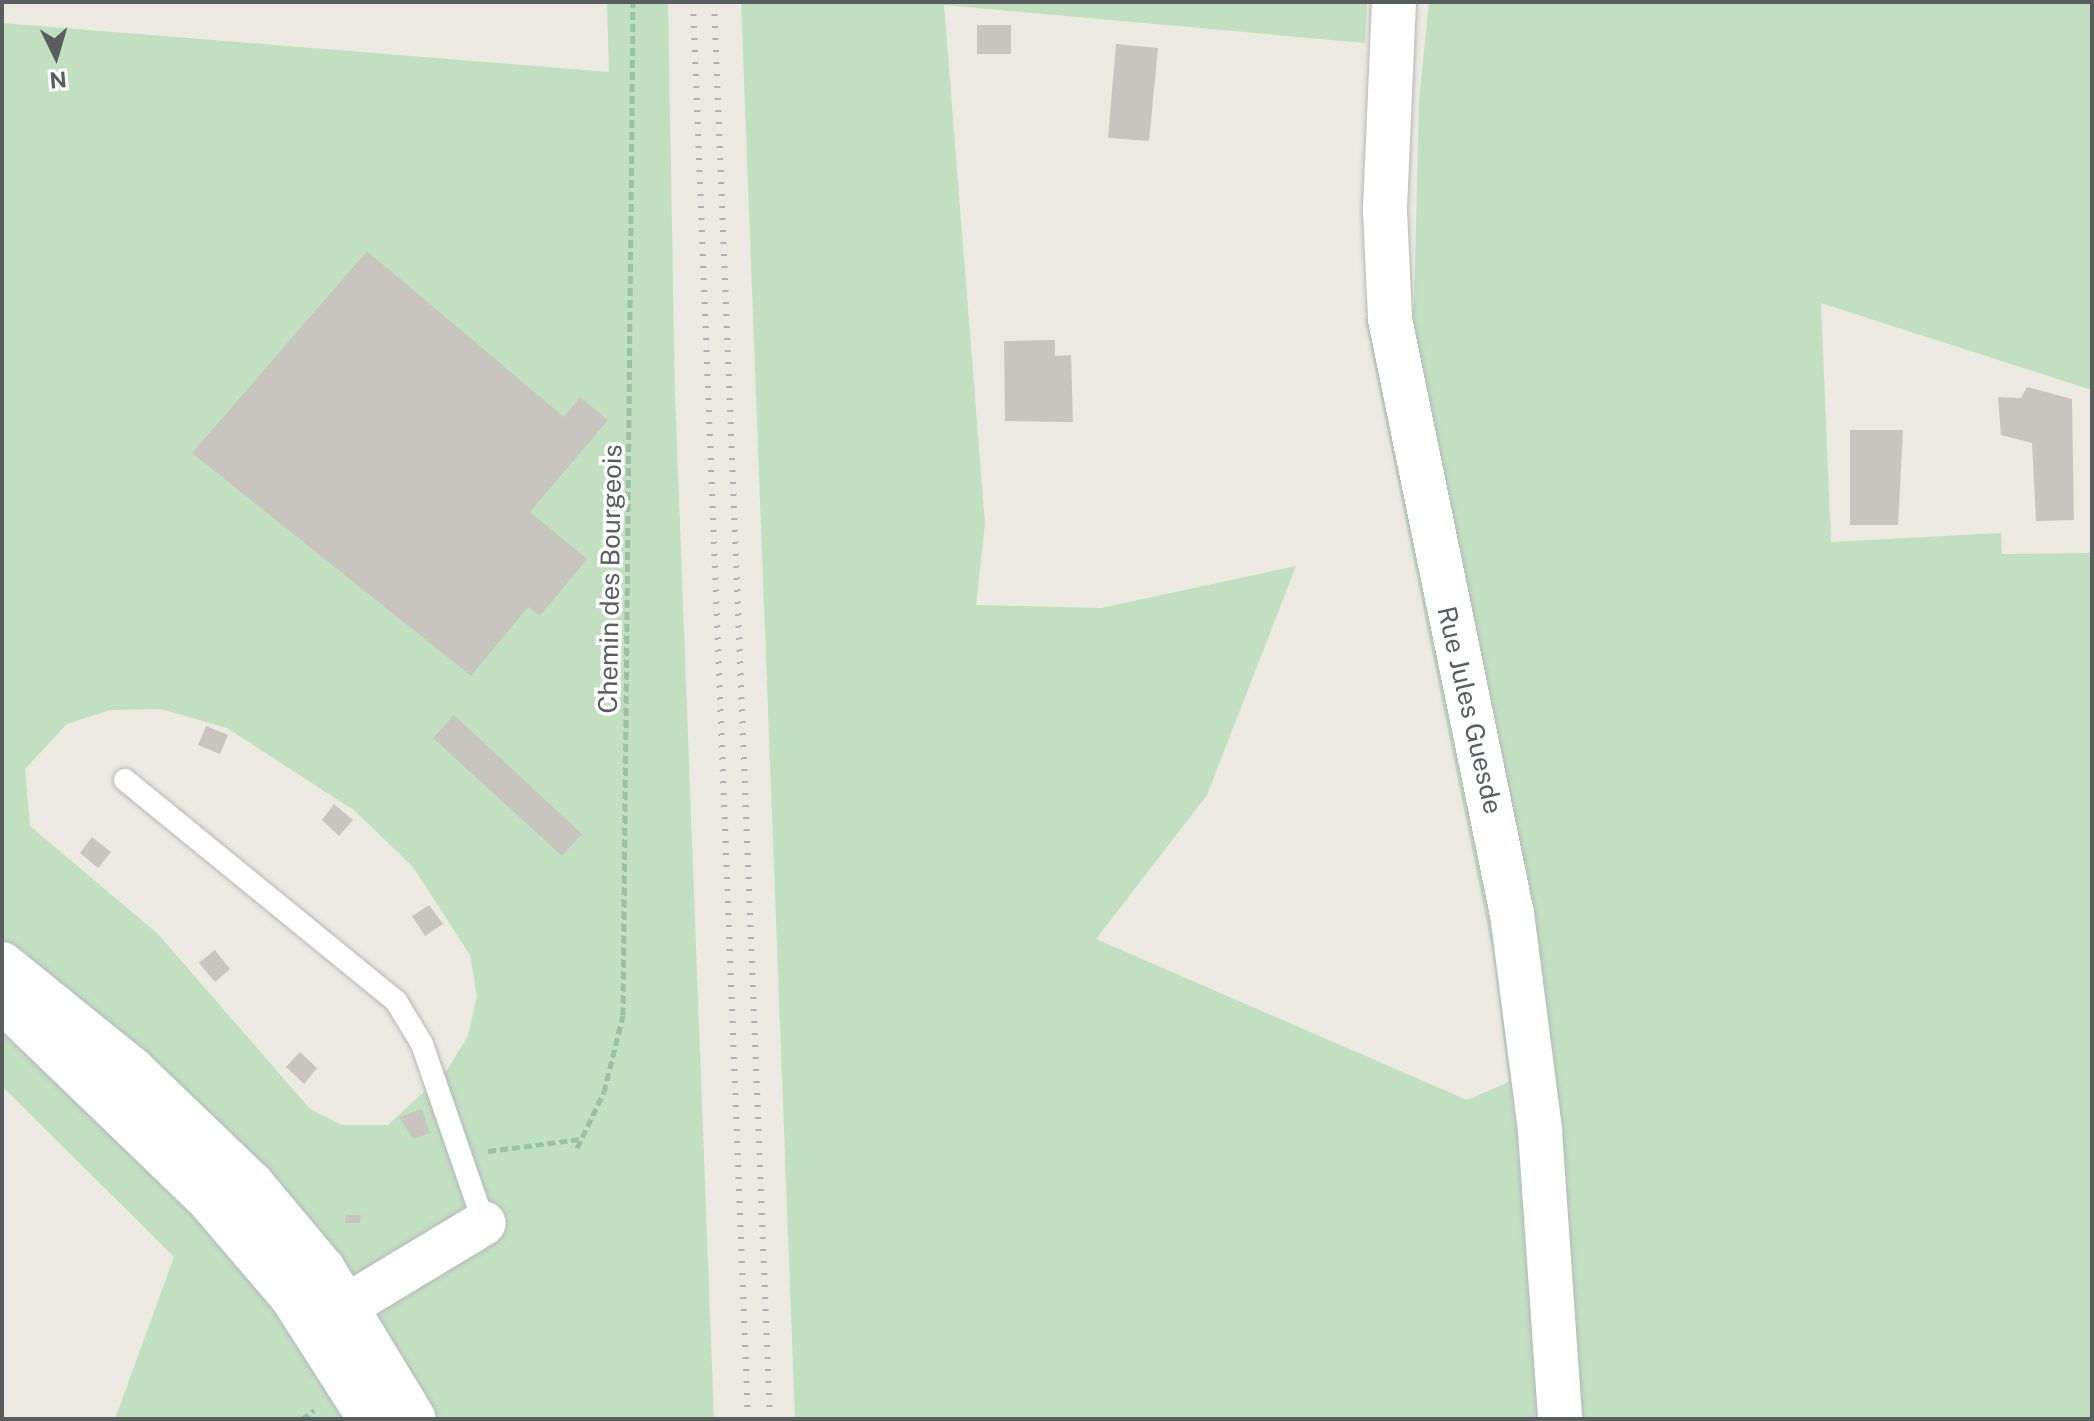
<!DOCTYPE html>
<html>
<head>
<meta charset="utf-8">
<style>
	body { margin:0 }
	#map { position:relative; width:2094px; height:1421px; overflow:hidden; background:#ebe9e1; font-family:"Public Sans",sans-serif }
	div>[style] { position:absolute }
	[style*='--x'] { left:calc(var(--x)*1px); top:calc(var(--y)*1px); width:calc(var(--w)*1px); rotate:calc(var(--a)*1deg) }
	.green>* { inset:0; background:#c1e0c0 }
	.building>* { inset:0; background:#c8c5c0 }
	.path>* { height:5px; margin-top:-2.5px; transform-origin:0; background:repeating-linear-gradient(90deg,#9ac0a5 0 8px,transparent 0 12px) }
	.roads { filter:drop-shadow(0 0 2px #b4b7ba) drop-shadow(0 0 2px #b4b7ba) }
	.service>* { height:22px; margin:-11px; padding:0 11px; transform-origin:11px; border-radius:11px; background:#fff }
	.minor>* { height:44px; margin:-22px; padding:0 22px; transform-origin:22px; border-radius:22px; background:#fff }
	.tertiary>* { height:44px; margin:-22px; padding:0 22px; transform-origin:22px; border-radius:22px; background:#fff }
	.rail>* { height:6px; margin-top:-3px; transform-origin:0; background:repeating-linear-gradient(90deg,#b0b1b1 0 2px,transparent 0 12px) }
	span { translate:-50% -50%; white-space:nowrap; text-align:center; line-height:1.15; -webkit-text-stroke:7px #fff; paint-order:stroke }
	.street-label { font-size:26px; color:#5a5d60 }
	.frame { position:absolute; inset:0; border:4px solid #5a5d60; pointer-events:none }
	.north { position:absolute; left:16px; top:16px; width:80px; height:80px; -webkit-text-stroke:6px #fff; paint-order:stroke; rotate:175deg; font-size:22px; font-weight:700; line-height:32px; text-align:center; color:#5a5d60 }
	.north::after { content:''; display:block; margin:auto; width:28px; height:36px; background:#5a5d60; clip-path:polygon(50% 0,100% 100%,50% 72%,0 100%) }
</style>
</head>
<body>
<div id="map">
	<div class="green">
		<i style="clip-path:polygon(evenodd,607px 2px,668px 2px,675px 393px,714px 1419px,115px 1419px,174px 1257px,2px 1086px,2px 23px,609px 72px,607px 2px,161px 709px,227px 728px,355px 811px,413px 867px,470px 955px,477px 996px,468px 1036px,447px 1070px,388px 1125px,342px 1125px,310px 1109px,158px 934px,30px 826px,25px 769px,67px 724px,110px 710px,161px 709px)"></i>
		<i style="clip-path:polygon(741px 2px,1367px 2px,1365px 43px,944px 5px,985px 524px,976px 605px,1101px 608px,1296px 566px,1207px 795px,1096px 939px,1467px 1100px,1509px 1082px,1493px 953px,1365px 319px,1414px 309px,1419px 101px,1429px 2px,2092px 2px,2092px 390px,1821px 303px,1831px 542px,2001px 533px,2002px 554px,2092px 553px,2092px 1419px,795px 1419px)"></i>
	</div>
	<div class="building">
		<i style="clip-path:polygon(977px 25px,1011px 25px,1011px 54px,977px 54px)"></i>
		<i style="clip-path:polygon(1116px 44px,1158px 48px,1149px 141px,1108px 138px)"></i>
		<i style="clip-path:polygon(367px 251px,564px 417px,580px 397px,608px 420px,530px 512px,587px 559px,540px 616px,528px 607px,471px 676px,192px 453px)"></i>
		<i style="clip-path:polygon(1055px 340px,1055px 356px,1071px 355px,1073px 422px,1005px 421px,1004px 341px)"></i>
		<i style="clip-path:polygon(2027px 387px,2072px 399px,2074px 520px,2036px 521px,2032px 443px,2001px 435px,1998px 397px,2021px 398px)"></i>
		<i style="clip-path:polygon(1850px 430px,1903px 430px,1898px 525px,1850px 525px)"></i>
		<i style="clip-path:polygon(454px 715px,582px 834px,562px 856px,433px 738px)"></i>
		<i style="clip-path:polygon(206px 726px,228px 735px,220px 754px,198px 745px)"></i>
		<i style="clip-path:polygon(334px 804px,353px 820px,339px 836px,322px 820px)"></i>
		<i style="clip-path:polygon(92px 837px,111px 852px,98px 868px,80px 853px)"></i>
		<i style="clip-path:polygon(429px 905px,443px 924px,425px 936px,412px 916px)"></i>
		<i style="clip-path:polygon(215px 950px,230px 969px,215px 982px,199px 963px)"></i>
		<i style="clip-path:polygon(300px 1052px,317px 1068px,304px 1084px,286px 1067px)"></i>
		<i style="clip-path:polygon(422px 1109px,430px 1133px,413px 1139px,399px 1117px)"></i>
		<i style="clip-path:polygon(346px 1215px,361px 1215px,360px 1223px,345px 1223px)"></i>
	</div>
	<div class="path">
		<i style="--x:577;--y:1148;--w:62;--a:-64.3"></i>
		<i style="--x:604;--y:1092;--w:79;--a:-76.1"></i>
		<i style="--x:623;--y:1015;--w:1013;--a:-89.43"></i>
		<i style="--x:488;--y:1151;--w:94;--a:-7.4"></i>
		<i style="--x:302;--y:1419;--w:15;--a:-37"></i>
	</div>
	<div class="roads">
		<div class="service">
			<i style="--x:125;--y:780;--w:350;--a:39.2"></i>
			<i style="--x:396;--y:1001;--w:50;--a:58.8"></i>
			<i style="--x:422;--y:1044;--w:189;--a:70.9"></i>
		</div>
		<div class="minor">
			<i style="--x:1394;--y:2;--w:209;--a:92.5"></i>
			<i style="--x:1385;--y:211;--w:108;--a:87.3"></i>
			<i style="--x:1390;--y:319;--w:607;--a:78.41"></i>
			<i style="--x:1512;--y:914;--w:219;--a:82.6"></i>
			<i style="--x:1540;--y:1131;--w:289;--a:86"></i>
			<i style="--x:315;--y:1325;--w:197;--a:-31.1"></i>
		</div>
		<div class="tertiary">
			<i style="--x:2;--y:964;--w:169;--a:39"></i>
			<i style="--x:133;--y:1070;--w:163;--a:43.8"></i>
			<i style="--x:251;--y:1183;--w:112;--a:50.1"></i>
			<i style="--x:323;--y:1269;--w:175;--a:58.8"></i>
			<i style="--x:2;--y:1000;--w:289;--a:44"></i>
			<i style="--x:210;--y:1201;--w:126;--a:49.5"></i>
			<i style="--x:292;--y:1297;--w:145;--a:57.4"></i>
		</div>
	</div>
	<div class="rail">
		<i style="--x:693;--y:2;--w:1418;--a:87.78"></i>
		<i style="--x:714;--y:2;--w:1418;--a:87.74"></i>
	</div>
	<div class="street-label">
		<span style="left:610px;top:579px;rotate:-89deg">Chemin des Bourgeois</span>
		<span style="left:1470px;top:710px;rotate:77deg">Rue Jules Guesde</span>
	</div>
	<div class="frame"></div>
	<div class="north">N</div>
</div>
</body>
</html>
